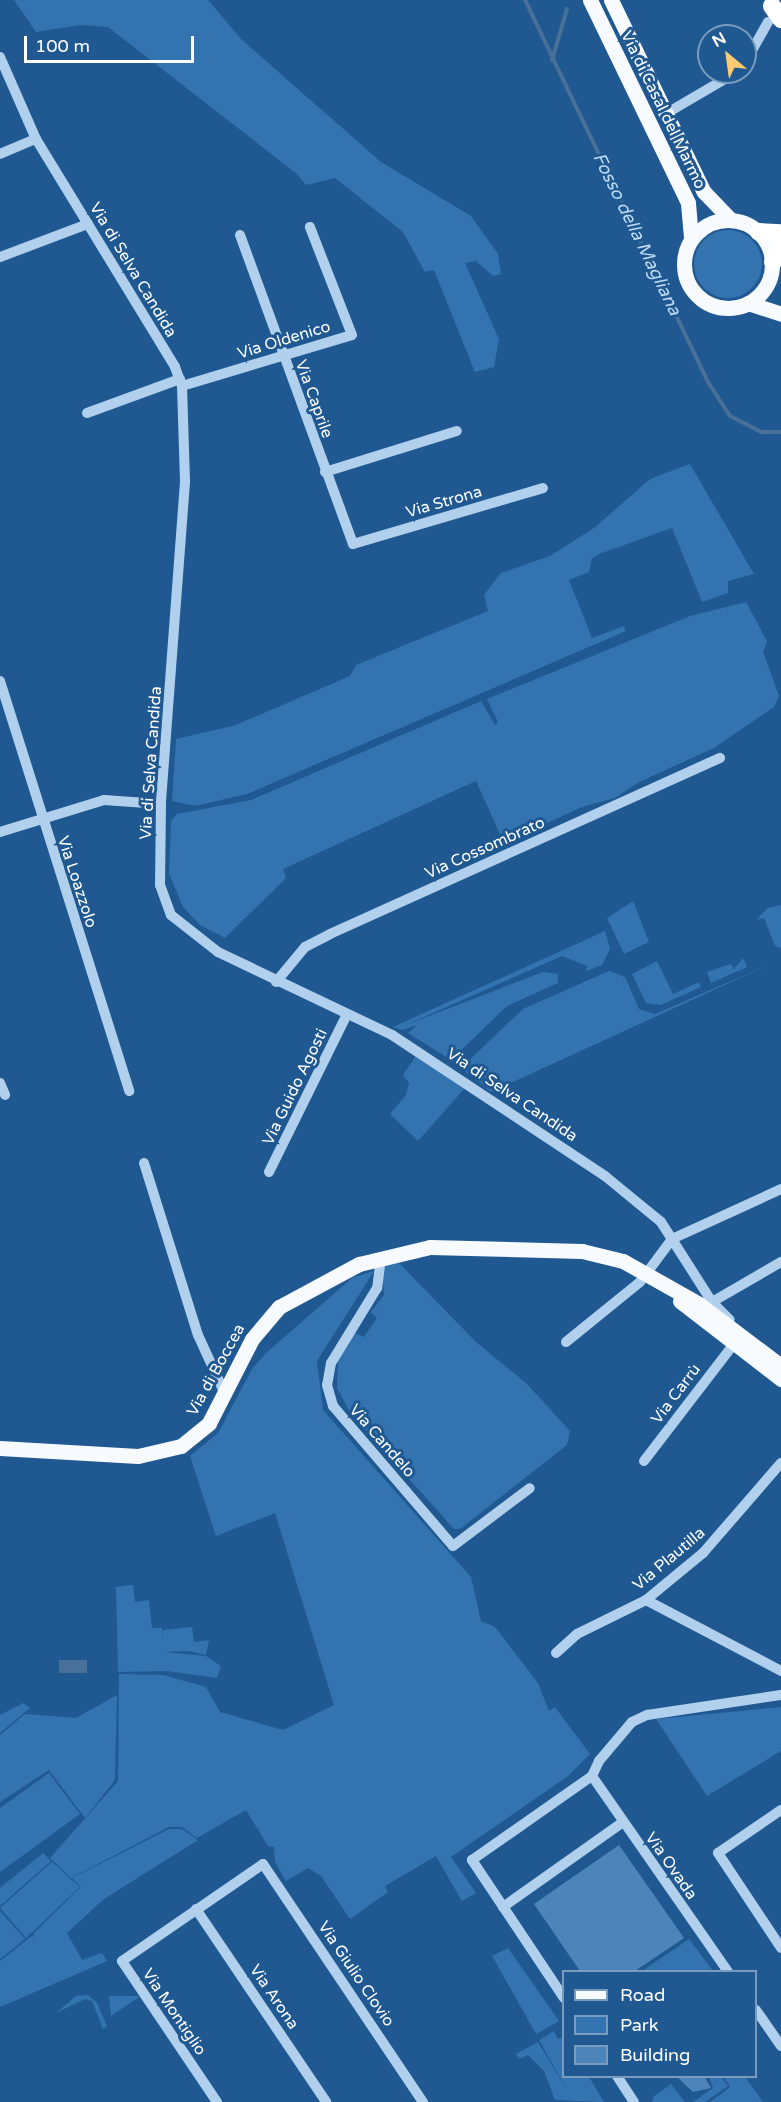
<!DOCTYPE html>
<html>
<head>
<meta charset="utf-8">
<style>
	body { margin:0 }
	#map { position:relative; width:781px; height:2102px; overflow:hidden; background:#205991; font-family:"Varela Round",sans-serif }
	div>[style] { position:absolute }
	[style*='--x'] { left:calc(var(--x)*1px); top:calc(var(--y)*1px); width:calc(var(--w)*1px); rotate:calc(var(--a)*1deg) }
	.green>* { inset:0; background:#3373af }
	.round { border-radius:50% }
	.water>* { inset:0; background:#487098 }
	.stream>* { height:4px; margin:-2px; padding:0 2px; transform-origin:2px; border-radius:2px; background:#487098 }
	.building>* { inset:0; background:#4d84b9 }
	.minor>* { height:10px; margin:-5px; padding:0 5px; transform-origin:5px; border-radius:5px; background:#b1d0ed }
	.major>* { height:15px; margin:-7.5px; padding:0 7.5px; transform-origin:7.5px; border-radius:7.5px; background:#f7fbff }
	.major>.ring { margin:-7.5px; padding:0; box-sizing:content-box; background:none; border:15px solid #f7fbff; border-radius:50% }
	.highway>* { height:18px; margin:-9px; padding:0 9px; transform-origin:9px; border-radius:9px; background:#fff }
	.highway-bridge>* { height:18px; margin:-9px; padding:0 9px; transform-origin:9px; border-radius:9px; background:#fff }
	span { translate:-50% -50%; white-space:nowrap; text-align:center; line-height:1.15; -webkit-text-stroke:6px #205991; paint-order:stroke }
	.street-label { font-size:16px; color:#fff }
	.water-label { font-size:18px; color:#bddaf4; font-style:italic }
	.legend { position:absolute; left:562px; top:1970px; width:195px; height:108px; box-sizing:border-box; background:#205991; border:2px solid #799bbd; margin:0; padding:8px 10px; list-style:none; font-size:18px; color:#fff }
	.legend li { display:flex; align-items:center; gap:12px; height:30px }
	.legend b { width:30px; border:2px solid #799bbd }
	.north { position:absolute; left:697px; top:24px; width:60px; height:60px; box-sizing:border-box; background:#205991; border:2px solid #799bbd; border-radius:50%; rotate:331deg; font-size:16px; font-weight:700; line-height:24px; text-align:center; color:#fff }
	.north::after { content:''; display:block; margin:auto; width:21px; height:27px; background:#fbca71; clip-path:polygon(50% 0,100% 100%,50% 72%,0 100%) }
	.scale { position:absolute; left:24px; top:36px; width:170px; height:27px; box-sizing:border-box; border:3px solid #fff; border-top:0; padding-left:8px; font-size:18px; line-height:21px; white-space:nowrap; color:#fff; -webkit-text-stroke:4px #205991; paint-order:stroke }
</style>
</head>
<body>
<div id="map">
	<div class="green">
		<i style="clip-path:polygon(14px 0,208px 0,241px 39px,381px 162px,471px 216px,498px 254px,501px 274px,493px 276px,476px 261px,465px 263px,499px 339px,494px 367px,475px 372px,434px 270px,425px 272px,403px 232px,335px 178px,306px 185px,297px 174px,108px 27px,81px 25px,36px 32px)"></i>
		<i class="round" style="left:694px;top:230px;width:68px;height:68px"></i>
		<i style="clip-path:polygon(690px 464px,754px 574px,728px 581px,728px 593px,702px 602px,672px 528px,599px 554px,592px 558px,589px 572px,569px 580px,592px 638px,624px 626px,626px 631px,247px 794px,195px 806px,172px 801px,176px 739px,236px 725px,350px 676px,356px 665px,488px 611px,484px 595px,501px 573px,550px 556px,594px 528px,650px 479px)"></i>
		<i style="clip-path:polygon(746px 602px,767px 641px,763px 652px,779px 696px,774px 707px,714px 748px,639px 782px,615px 798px,582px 807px,504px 843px,476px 781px,283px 869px,286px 878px,225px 938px,200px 925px,183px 907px,169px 873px,171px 821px,177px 814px,251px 800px,481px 701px,495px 725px,498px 722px,487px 699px,690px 616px)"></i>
		<i style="clip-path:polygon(633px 901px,649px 942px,624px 954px,607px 918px)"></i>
		<i style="clip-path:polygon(781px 905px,781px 948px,775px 946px,764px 918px,756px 920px,768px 908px)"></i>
		<i style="clip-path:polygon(605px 931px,610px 949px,602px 965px,586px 971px,587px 966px,562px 956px,408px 1024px,543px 972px,558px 974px,558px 983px,507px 1006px,451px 1060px,408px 1033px,417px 1025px,403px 1030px,393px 1027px)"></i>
		<i style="clip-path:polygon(743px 958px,747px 967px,711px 983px,707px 972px,731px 964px,734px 969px)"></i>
		<i style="clip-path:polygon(657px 961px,673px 994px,699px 982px,701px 987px,661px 1005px,646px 1003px,632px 974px)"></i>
		<i style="clip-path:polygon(766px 966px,491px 1092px,461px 1068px,523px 1009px,609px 971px,625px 977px,639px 1009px,655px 1014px)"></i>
		<i style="clip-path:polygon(416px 1056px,464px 1089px,418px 1141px,390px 1114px,406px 1095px,409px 1083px,403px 1075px)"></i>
		<i style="clip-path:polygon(397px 1261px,476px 1342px,527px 1384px,570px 1431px,567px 1445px,460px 1529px,454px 1529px,351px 1414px,337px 1388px,338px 1360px,350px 1341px,355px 1333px,364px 1337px,377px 1318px,371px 1312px,384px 1295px,382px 1267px)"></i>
		<i style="clip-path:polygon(374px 1271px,317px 1361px,323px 1410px,471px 1577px,481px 1621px,495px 1627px,538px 1683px,549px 1711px,555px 1707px,590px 1754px,568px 1776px,451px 1857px,476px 1893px,462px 1901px,436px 1856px,385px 1886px,388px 1892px,350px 1919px,321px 1876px,308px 1868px,286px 1881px,275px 1862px,274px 1847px,268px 1846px,246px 1810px,197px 1838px,182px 1827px,169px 1827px,71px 1878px,50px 1858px,118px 1781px,119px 1674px,163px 1675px,206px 1687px,220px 1712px,283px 1730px,334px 1705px,275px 1513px,216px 1536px,190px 1456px,218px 1433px,252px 1369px,266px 1353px,352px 1278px)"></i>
		<i style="clip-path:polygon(133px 1585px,135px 1602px,149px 1600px,152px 1628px,162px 1628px,163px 1638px,163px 1630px,192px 1627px,194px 1642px,209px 1640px,206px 1655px,189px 1651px,164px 1652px,206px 1656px,221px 1666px,217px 1678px,166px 1671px,118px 1672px,116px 1587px)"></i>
		<i style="clip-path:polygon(117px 1695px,115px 1780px,85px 1818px,49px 1770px,0 1802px,0 1735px,25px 1714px,76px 1718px)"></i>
		<i style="clip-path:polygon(23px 1703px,30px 1708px,0 1733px,0 1715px)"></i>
		<i style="clip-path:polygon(781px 1707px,781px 1751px,707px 1796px,656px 1719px)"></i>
		<i style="clip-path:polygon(49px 1773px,80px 1814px,0 1872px,0 1808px)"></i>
		<i style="clip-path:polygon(169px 1829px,182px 1829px,198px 1840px,104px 1899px,67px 1933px,82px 1960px,102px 1953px,107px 1961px,0 2007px,0 1961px,33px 1935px,33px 1944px,34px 1933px,81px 1887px,72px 1878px)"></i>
		<i style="clip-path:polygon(43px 1853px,51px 1861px,0 1906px,0 1888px)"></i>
		<i style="clip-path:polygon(52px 1862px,80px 1887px,26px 1938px,0 1908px)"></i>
		<i style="clip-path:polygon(0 1911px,25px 1939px,0 1959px)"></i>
		<i style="clip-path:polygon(689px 1939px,713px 1971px,642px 1971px)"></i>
		<i style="clip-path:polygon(508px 1948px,559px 2021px,536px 2034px,492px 1956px)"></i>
		<i style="clip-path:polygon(88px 1995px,97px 2003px,107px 2026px,103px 2029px,92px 2001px,85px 1999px,56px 2013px,76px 1996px)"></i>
		<i style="clip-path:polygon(109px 1996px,137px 1996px,139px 1997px,111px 2016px)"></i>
		<i style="clip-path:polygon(554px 2031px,558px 2039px,563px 2037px,564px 2076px,589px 2077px,604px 2102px,555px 2100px,544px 2071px,528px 2055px,519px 2059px,516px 2054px,538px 2042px,568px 2092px,539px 2040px)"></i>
		<i style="clip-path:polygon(723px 2076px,745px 2077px,763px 2102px,710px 2102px,730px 2087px)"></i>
		<i style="clip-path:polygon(709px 2077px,721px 2077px,728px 2086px,705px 2102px,693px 2102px,713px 2088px)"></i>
		<i style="clip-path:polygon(671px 2084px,685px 2102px,652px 2102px,654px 2096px)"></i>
	</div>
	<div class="water">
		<i style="clip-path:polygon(59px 1660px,87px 1660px,87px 1673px,59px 1673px)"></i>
	</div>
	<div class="stream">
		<i style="--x:525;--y:0;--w:424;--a:64.4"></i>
		<i style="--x:708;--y:382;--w:40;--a:57.1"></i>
		<i style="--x:730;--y:416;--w:36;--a:27"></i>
		<i style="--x:762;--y:432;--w:19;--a:0"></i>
		<i style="--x:552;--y:60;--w:53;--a:-73.6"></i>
	</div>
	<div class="building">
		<i style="clip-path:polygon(619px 1845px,684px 1938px,635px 1971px,580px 1971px,534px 1904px)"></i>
		<i style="clip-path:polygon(676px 2076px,704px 2076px,711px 2088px,693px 2092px)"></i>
	</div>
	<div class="minor">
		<i style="--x:0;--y:57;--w:90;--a:66.3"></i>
		<i style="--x:36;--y:139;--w:267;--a:58.6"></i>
		<i style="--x:175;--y:367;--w:20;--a:70"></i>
		<i style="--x:182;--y:386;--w:96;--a:88.2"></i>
		<i style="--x:185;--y:482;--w:323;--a:94.3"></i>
		<i style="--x:161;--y:804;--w:81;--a:90.7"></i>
		<i style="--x:160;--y:885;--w:32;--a:70"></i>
		<i style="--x:171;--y:915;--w:60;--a:38.2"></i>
		<i style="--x:218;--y:952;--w:193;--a:25.5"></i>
		<i style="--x:392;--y:1035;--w:255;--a:33.5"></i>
		<i style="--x:605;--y:1176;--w:72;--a:39.4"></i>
		<i style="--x:661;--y:1222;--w:95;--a:57.5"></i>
		<i style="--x:712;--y:1302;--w:25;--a:45"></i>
		<i style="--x:745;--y:63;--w:47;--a:-60.7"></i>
		<i style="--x:667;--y:113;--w:81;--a:-30.4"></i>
		<i style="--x:0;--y:154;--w:39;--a:-23"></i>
		<i style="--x:240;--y:235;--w:329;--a:69.9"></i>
		<i style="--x:353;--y:544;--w:198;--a:-16.4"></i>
		<i style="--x:0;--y:257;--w:94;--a:-20.6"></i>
		<i style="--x:182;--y:386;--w:177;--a:-16.7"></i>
		<i style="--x:352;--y:335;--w:116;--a:-111.3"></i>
		<i style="--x:87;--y:413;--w:99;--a:-20.1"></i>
		<i style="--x:325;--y:472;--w:138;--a:-17.3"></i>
		<i style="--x:0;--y:681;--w:430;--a:72.5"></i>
		<i style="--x:0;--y:832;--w:109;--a:-17.1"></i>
		<i style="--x:104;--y:800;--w:57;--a:4"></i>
		<i style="--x:276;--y:982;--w:45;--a:-50.4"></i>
		<i style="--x:305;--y:947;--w:28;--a:-27"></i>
		<i style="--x:330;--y:934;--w:428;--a:-24.3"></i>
		<i style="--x:0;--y:1083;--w:13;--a:67"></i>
		<i style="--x:144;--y:1163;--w:180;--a:72.6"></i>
		<i style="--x:198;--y:1335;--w:65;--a:65.4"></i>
		<i style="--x:269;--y:1172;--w:176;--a:-63.7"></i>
		<i style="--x:672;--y:1239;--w:120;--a:-24.6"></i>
		<i style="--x:381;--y:1257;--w:31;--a:97"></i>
		<i style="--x:377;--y:1288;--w:88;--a:121.5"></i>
		<i style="--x:331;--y:1363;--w:22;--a:100"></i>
		<i style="--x:327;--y:1385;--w:22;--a:74"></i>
		<i style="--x:333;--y:1406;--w:184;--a:49.4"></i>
		<i style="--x:453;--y:1546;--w:96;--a:-37"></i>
		<i style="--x:712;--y:1302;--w:80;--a:-30.1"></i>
		<i style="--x:566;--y:1342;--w:95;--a:-39"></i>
		<i style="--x:640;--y:1282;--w:54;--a:-53.3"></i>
		<i style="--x:644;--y:1461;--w:146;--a:-52.5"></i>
		<i style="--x:646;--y:1600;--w:153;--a:27.7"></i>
		<i style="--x:556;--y:1653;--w:28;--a:-42"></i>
		<i style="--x:577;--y:1634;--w:77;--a:-26.2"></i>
		<i style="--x:646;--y:1600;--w:74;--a:-39.5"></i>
		<i style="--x:703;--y:1553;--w:119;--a:-49.1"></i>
		<i style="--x:592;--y:1776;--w:239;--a:55.2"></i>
		<i style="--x:592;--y:1776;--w:17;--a:-65"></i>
		<i style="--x:599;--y:1761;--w:51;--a:-49.8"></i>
		<i style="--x:632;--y:1722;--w:17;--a:-25"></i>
		<i style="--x:647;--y:1715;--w:135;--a:-8.5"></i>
		<i style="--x:781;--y:1810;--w:76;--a:145.7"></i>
		<i style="--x:718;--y:1853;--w:114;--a:56.4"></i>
		<i style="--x:503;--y:1907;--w:147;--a:-35.3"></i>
		<i style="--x:196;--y:1909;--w:233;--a:56"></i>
		<i style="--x:564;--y:1998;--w:166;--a:-123.7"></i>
		<i style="--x:472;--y:1860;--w:146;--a:-35"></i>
		<i style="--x:756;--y:2010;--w:44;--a:55.2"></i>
		<i style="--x:617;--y:2076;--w:31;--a:57"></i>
		<i style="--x:217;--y:2102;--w:170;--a:-124"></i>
		<i style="--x:122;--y:1961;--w:171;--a:-34.5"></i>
		<i style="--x:263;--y:1864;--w:287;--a:56.1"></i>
	</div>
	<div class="major">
		<i style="--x:590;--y:0;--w:225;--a:64.2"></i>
		<i style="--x:688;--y:203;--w:36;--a:85"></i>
		<i style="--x:611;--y:0;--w:213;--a:64.2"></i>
		<i style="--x:704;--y:192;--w:37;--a:46"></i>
		<i class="ring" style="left:684px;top:220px;width:73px;height:73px"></i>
		<i style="--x:748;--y:303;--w:35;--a:18"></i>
		<i style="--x:680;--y:1301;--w:128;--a:37.7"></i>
		<i style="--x:0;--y:1448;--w:138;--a:3.3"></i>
		<i style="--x:138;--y:1456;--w:44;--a:-13.1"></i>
		<i style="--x:181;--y:1446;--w:36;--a:-39"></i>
		<i style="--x:209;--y:1423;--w:94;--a:-62.9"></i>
		<i style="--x:252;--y:1339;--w:42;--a:-49.8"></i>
		<i style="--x:279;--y:1307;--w:91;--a:-28.3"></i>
		<i style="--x:359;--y:1264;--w:73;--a:-13.5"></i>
		<i style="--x:430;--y:1247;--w:152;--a:1.5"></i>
		<i style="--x:582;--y:1251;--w:42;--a:13.7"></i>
		<i style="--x:623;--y:1261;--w:87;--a:29.5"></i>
		<i style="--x:699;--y:1304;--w:103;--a:37.1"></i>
	</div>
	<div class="highway">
		<i style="--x:759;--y:232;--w:22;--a:3"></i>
		<i style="--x:773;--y:262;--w:17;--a:-62"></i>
	</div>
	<div class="highway-bridge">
		<i style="--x:772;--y:6;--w:16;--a:55"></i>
	</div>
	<div class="street-label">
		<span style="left:663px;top:110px;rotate:64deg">Via di Casal del Marmo</span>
		<span style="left:133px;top:270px;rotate:59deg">Via di Selva Candida</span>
		<span style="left:284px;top:340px;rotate:-17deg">Via Oldenico</span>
		<span style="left:314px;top:399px;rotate:70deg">Via Caprile</span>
		<span style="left:444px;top:502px;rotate:-16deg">Via Strona</span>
		<span style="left:151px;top:763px;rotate:-86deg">Via di Selva Candida</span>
		<span style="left:485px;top:848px;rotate:-24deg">Via Cossombrato</span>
		<span style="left:77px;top:882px;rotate:72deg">Via Loazzolo</span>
		<span style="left:295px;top:1087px;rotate:-64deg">Via Guido Agosti</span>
		<span style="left:512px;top:1095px;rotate:34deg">Via di Selva Candida</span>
		<span style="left:216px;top:1370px;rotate:-61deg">Via di Boccea</span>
		<span style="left:676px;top:1394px;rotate:-53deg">Via Carrù</span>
		<span style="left:382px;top:1441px;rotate:49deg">Via Candelo</span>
		<span style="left:669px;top:1559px;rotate:-40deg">Via Plautilla</span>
		<span style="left:671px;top:1866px;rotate:55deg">Via Ovada</span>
		<span style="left:356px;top:1974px;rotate:56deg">Via Giulio Clovio</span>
		<span style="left:274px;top:1997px;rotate:56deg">Via Arona</span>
		<span style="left:174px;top:2012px;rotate:56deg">Via Montiglio</span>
	</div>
	<div class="water-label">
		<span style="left:637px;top:234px;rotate:64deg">Fosso della Magliana</span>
	</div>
	<ul class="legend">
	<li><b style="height:8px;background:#f7fbff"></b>Road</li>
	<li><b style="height:16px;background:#3373af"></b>Park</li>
	<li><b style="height:16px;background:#4d84b9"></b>Building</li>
	</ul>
	<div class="north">N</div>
	<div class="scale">100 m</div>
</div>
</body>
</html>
